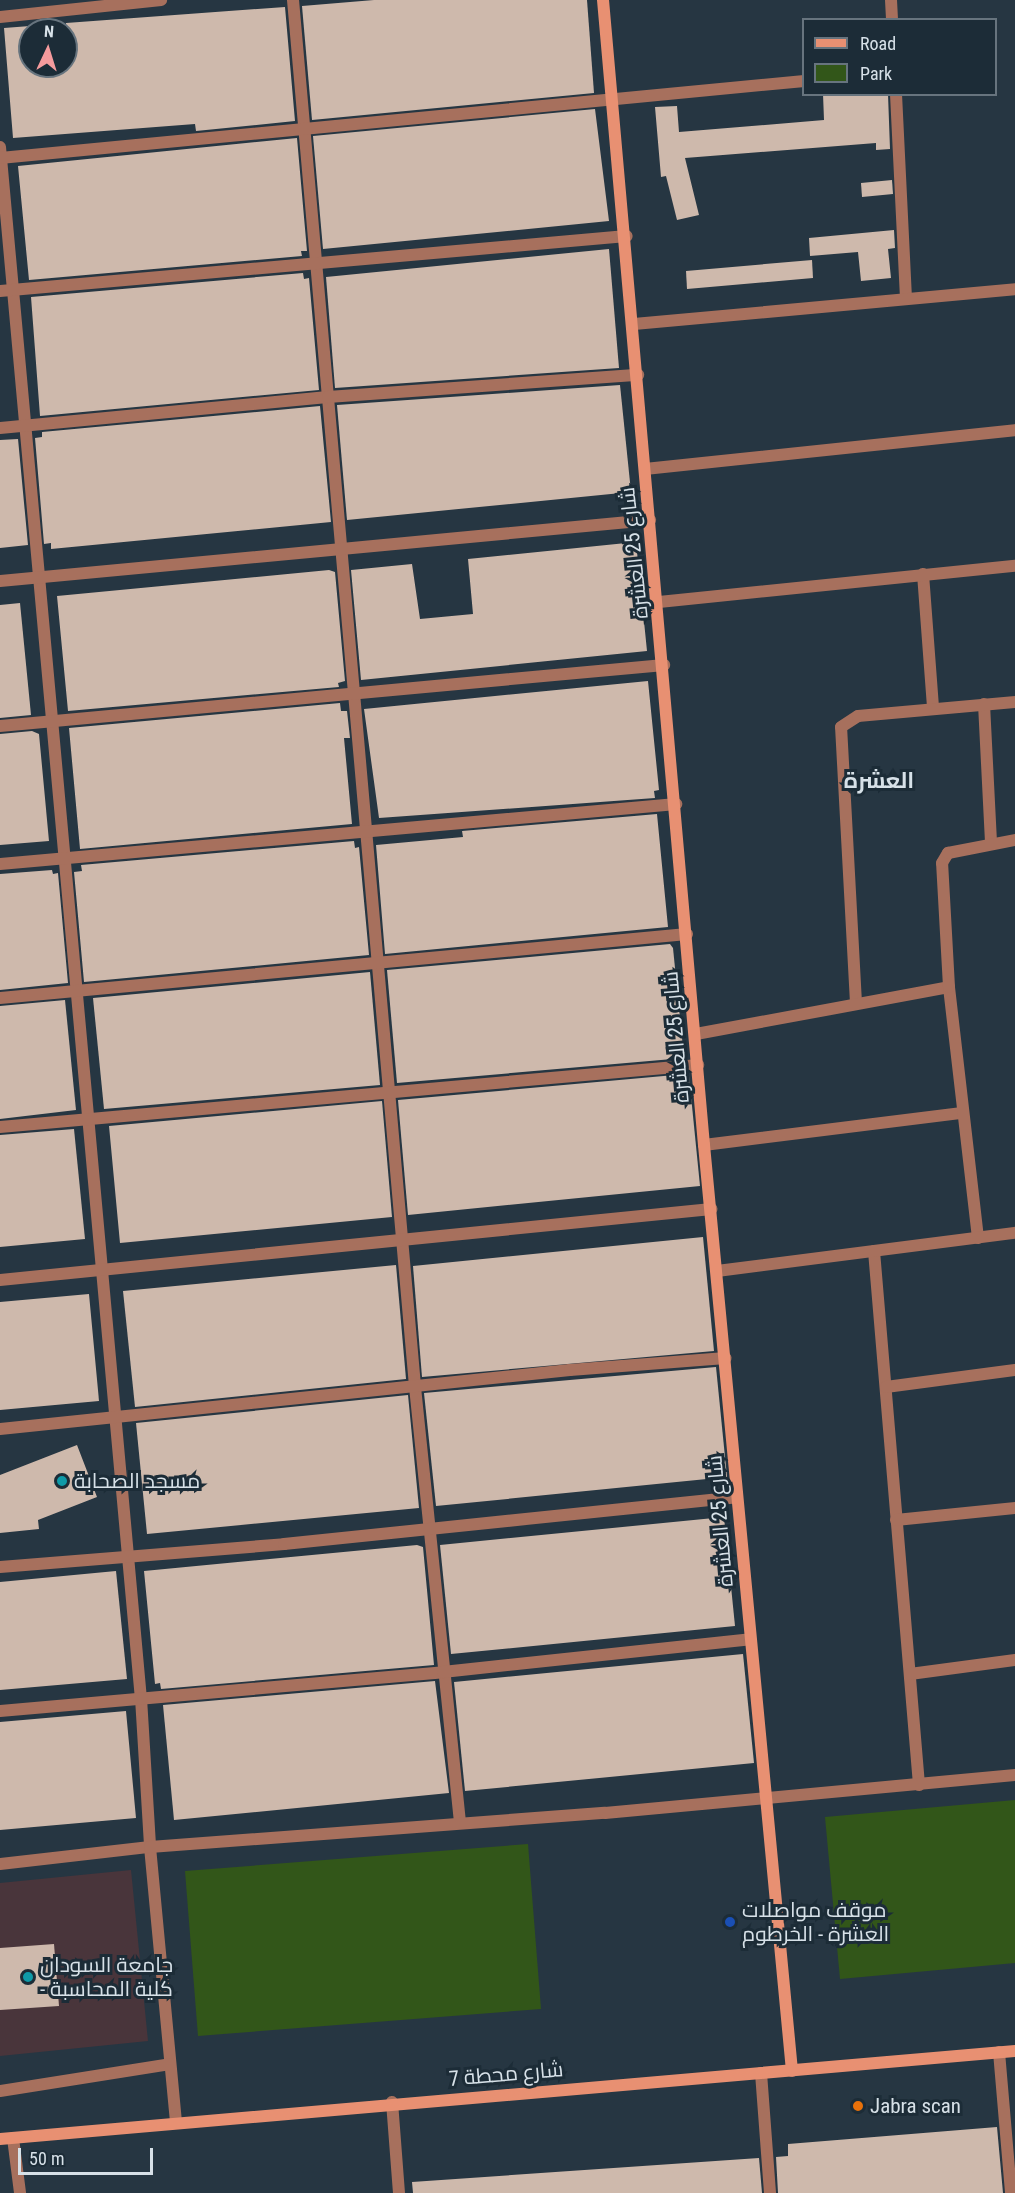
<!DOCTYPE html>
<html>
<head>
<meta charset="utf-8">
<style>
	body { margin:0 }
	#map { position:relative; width:1015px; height:2193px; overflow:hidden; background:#263642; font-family:"Roboto Condensed",Cairo,sans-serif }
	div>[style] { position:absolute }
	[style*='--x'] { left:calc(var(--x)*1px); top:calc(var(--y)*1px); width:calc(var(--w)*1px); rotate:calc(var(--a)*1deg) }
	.education>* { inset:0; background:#49353b }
	.green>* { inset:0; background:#325619 }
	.building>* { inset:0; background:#ceb9ac }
	.street>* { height:12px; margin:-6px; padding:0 6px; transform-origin:6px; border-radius:6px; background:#a7705d }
	.secondary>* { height:12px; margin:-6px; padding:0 6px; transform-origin:6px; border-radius:6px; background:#e89072 }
	.dots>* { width:16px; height:16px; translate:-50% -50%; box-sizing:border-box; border:3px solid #1c2c37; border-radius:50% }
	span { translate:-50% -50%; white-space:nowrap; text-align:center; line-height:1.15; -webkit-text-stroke:6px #1c2c37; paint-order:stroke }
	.street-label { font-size:21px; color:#d7e1e8 }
	.poi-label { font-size:21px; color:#d7e1e8 }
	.left { translate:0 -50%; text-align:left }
	.neighbourhood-label { font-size:22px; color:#d7e1e8; font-weight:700 }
	.legend { position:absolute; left:802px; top:18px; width:195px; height:78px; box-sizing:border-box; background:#1c2c37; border:2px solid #67747e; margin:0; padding:8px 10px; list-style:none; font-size:18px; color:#d7e1e8 }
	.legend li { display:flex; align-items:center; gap:12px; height:30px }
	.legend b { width:30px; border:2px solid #67747e }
	.north { position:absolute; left:18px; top:18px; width:60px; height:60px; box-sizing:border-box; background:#1c2c37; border:2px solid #67747e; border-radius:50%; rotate:4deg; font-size:16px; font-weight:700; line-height:24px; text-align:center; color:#d7e1e8 }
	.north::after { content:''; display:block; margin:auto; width:21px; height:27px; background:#f59b9d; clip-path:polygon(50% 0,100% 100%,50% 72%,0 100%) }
	.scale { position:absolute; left:18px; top:2148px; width:135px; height:27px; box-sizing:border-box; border:3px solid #d7e1e8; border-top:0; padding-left:8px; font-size:18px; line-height:21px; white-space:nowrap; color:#d7e1e8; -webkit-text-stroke:4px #1c2c37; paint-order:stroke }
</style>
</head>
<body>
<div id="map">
	<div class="education">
		<i style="clip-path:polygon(131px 1870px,148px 2041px,0 2056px,0 1883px)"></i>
	</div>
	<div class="green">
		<i style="clip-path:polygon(1015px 1800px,1015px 1963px,840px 1979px,825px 1817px)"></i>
		<i style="clip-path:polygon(528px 1844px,541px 2009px,198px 2036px,185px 1871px)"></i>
	</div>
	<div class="building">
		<i style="clip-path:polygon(374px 0,587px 0,594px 93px,312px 120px,302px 6px)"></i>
		<i style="clip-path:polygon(285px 7px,295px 121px,196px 131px,195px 124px,13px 138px,4px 28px,30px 26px,30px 66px,66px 66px,66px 23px)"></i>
		<i style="clip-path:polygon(823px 94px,888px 94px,890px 149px,876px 150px,876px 143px,685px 158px,699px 215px,677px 220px,666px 176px,661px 177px,655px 107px,677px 106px,679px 132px,824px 120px)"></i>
		<i style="clip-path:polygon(595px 109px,609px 221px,323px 249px,313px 136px)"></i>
		<i style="clip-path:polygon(297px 138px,307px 251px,301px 251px,302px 256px,29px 280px,18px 166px)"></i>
		<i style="clip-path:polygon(892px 180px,893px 194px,862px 197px,861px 183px)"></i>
		<i style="clip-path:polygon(894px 230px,895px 248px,888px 249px,891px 278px,861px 281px,858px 252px,810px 256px,809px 238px)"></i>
		<i style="clip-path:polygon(609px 249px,619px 368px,335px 388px,326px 277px)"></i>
		<i style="clip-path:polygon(812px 260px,813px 278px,687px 289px,686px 271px)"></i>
		<i style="clip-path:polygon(303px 273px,304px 279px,309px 278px,319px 390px,40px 416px,31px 297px)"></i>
		<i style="clip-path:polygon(620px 385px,631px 492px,347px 520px,337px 405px)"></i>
		<i style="clip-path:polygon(320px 406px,331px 522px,51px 549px,51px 543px,44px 544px,35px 438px,42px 437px,42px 432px)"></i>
		<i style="clip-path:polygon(18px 439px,28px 545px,0 548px,0 440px)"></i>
		<i style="clip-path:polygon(636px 542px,647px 651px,361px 680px,351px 570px,412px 564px,420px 619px,473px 614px,468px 559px)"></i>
		<i style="clip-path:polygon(329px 570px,335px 572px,345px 681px,338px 683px,339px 687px,68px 711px,57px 596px)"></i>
		<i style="clip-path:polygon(20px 603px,31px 715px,0 718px,0 605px)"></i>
		<i style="clip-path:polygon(648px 681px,659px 790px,654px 791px,655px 798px,379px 818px,364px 709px)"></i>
		<i style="clip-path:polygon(340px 703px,341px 711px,347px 711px,350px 738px,344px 738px,352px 824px,80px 849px,69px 728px)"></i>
		<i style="clip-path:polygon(32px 731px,39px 734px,49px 841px,0 845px,0 734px)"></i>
		<i style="clip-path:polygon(657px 814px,668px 927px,385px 954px,376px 845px,463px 837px,462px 831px)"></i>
		<i style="clip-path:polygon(354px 841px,355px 848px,359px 847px,369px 955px,84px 982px,74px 872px,82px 871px,81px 865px)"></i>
		<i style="clip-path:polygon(52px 870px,53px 874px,58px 873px,68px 983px,0 990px,0 874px)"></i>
		<i style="clip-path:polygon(670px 944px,673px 948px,684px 1058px,397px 1083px,387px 970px)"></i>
		<i style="clip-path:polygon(370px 972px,380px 1085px,104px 1109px,93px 998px)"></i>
		<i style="clip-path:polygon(65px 1000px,76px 1110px,0 1119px,0 1006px)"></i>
		<i style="clip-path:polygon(686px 1074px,689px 1076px,700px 1186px,408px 1215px,398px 1100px)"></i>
		<i style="clip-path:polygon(382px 1101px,392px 1217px,120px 1243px,109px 1126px)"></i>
		<i style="clip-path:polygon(74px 1129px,85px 1239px,0 1247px,0 1135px)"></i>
		<i style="clip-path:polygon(703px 1237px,714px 1351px,422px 1377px,413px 1266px)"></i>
		<i style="clip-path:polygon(396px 1265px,406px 1379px,135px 1407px,123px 1291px)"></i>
		<i style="clip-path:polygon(89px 1294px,99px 1401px,0 1410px,0 1302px)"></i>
		<i style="clip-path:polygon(716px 1367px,727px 1477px,436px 1506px,424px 1393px)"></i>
		<i style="clip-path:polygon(408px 1395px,419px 1508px,147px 1534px,136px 1423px)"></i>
		<i style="clip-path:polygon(77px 1445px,97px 1497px,38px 1520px,39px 1529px,0 1533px,0 1475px)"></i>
		<i style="clip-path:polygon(724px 1517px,735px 1626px,451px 1654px,440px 1545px)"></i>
		<i style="clip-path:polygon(417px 1545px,423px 1547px,434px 1665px,161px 1689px,160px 1683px,155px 1684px,144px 1571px)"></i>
		<i style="clip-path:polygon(116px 1571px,127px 1679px,0 1690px,0 1582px)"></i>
		<i style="clip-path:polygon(743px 1654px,754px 1763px,465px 1791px,454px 1682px)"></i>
		<i style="clip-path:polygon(435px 1681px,449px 1793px,174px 1820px,163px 1705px)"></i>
		<i style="clip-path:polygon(126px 1711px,136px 1818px,0 1830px,0 1722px)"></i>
		<i style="clip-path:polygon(54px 1944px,59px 2006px,0 2010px,0 1948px)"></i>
		<i style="clip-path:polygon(997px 2127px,1003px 2193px,778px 2193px,776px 2157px,788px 2156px,788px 2144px)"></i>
		<i style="clip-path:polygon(759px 2158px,762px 2193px,413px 2193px,412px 2182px)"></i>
	</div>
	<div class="street">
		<i style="--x:293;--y:0;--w:1392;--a:84.97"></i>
		<i style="--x:415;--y:1387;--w:436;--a:84.1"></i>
		<i style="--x:891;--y:0;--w:20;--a:87"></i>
		<i style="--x:0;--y:17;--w:162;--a:-6"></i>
		<i style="--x:896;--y:94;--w:205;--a:87.2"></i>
		<i style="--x:0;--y:147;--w:1557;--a:84.81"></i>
		<i style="--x:141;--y:1698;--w:149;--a:86.5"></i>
		<i style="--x:150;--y:1847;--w:277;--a:84.6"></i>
		<i style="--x:0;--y:158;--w:808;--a:-5.47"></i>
		<i style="--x:0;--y:291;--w:629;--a:-5.01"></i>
		<i style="--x:634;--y:324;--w:383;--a:-5.2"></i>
		<i style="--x:0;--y:428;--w:329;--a:-5.4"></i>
		<i style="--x:328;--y:397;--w:311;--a:-4.1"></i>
		<i style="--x:645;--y:469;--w:372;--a:-6"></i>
		<i style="--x:923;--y:574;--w:133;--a:85.7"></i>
		<i style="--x:0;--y:581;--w:653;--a:-5.36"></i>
		<i style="--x:659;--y:602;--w:358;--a:-5.8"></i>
		<i style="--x:984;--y:704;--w:139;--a:87.1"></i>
		<i style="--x:0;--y:726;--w:667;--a:-5.25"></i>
		<i style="--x:0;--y:864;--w:679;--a:-5.07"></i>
		<i style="--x:0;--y:998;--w:690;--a:-5.32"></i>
		<i style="--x:856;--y:1003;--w:276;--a:-93.1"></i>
		<i style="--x:841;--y:727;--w:20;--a:-33"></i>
		<i style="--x:858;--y:716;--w:158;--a:-5.1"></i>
		<i style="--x:696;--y:1034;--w:257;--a:-10.5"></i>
		<i style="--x:0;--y:1127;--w:701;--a:-5.08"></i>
		<i style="--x:704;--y:1145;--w:260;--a:-7.1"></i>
		<i style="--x:978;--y:1238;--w:253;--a:-96.6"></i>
		<i style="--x:949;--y:987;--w:124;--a:-93.2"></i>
		<i style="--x:942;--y:863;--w:12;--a:-59"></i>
		<i style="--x:948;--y:853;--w:68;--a:-11"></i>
		<i style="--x:874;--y:1251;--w:536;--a:85.18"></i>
		<i style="--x:717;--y:1271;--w:300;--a:-7.3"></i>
		<i style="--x:0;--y:1280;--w:715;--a:-5.7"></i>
		<i style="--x:886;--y:1387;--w:130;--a:-7.5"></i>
		<i style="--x:0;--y:1429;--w:573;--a:-5.91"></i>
		<i style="--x:570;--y:1370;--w:156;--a:-4.4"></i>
		<i style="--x:896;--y:1520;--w:120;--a:-5.8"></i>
		<i style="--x:0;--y:1567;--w:285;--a:-4.6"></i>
		<i style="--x:284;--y:1544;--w:455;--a:-5.9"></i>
		<i style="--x:910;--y:1674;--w:106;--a:-7.6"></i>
		<i style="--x:0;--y:1711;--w:445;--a:-5"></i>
		<i style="--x:443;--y:1672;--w:309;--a:-6.1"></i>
		<i style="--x:0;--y:1864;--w:151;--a:-6.5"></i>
		<i style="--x:150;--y:1847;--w:456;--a:-4.3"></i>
		<i style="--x:605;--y:1813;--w:412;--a:-5.3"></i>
		<i style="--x:999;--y:2052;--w:142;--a:85.1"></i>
		<i style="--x:761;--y:2073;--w:120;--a:85.7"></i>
		<i style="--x:0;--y:2091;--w:172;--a:-9"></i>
		<i style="--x:392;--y:2102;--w:91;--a:85.6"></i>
		<i style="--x:13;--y:2138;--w:55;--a:82.7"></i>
	</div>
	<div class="secondary">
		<i style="--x:603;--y:0;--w:1149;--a:84.96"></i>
		<i style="--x:704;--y:1145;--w:930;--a:84.57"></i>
		<i style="--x:0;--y:2139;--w:1019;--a:-4.96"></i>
	</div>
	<div class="dots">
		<i style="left:62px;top:1481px;background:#0f9aa8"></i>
		<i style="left:730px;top:1922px;background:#1a4fb4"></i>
		<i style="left:28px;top:1977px;background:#0f9aa8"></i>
		<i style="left:858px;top:2106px;background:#e8710a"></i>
	</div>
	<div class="street-label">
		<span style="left:634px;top:553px;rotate:-96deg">شارع 25 العشرة</span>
		<span style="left:676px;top:1037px;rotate:-95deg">شارع 25 العشرة</span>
		<span style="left:720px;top:1521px;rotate:-95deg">شارع 25 العشرة</span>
		<span style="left:506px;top:2074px;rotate:-5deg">شارع محطة 7</span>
	</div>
	<div class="poi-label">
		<span class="left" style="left:74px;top:1481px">مسجد الصحابة</span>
		<span class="left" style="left:742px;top:1922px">موقف مواصلات<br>العشرة - الخرطوم</span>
		<span class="left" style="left:40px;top:1977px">جامعة السودان<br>- كلية المحاسبة</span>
		<span class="left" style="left:870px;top:2106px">Jabra scan</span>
	</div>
	<div class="neighbourhood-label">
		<span style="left:879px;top:781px">العشرة</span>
	</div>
	<ul class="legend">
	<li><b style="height:8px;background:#e89072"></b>Road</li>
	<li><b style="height:16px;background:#325619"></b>Park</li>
	</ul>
	<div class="north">N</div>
	<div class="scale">50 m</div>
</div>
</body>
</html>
